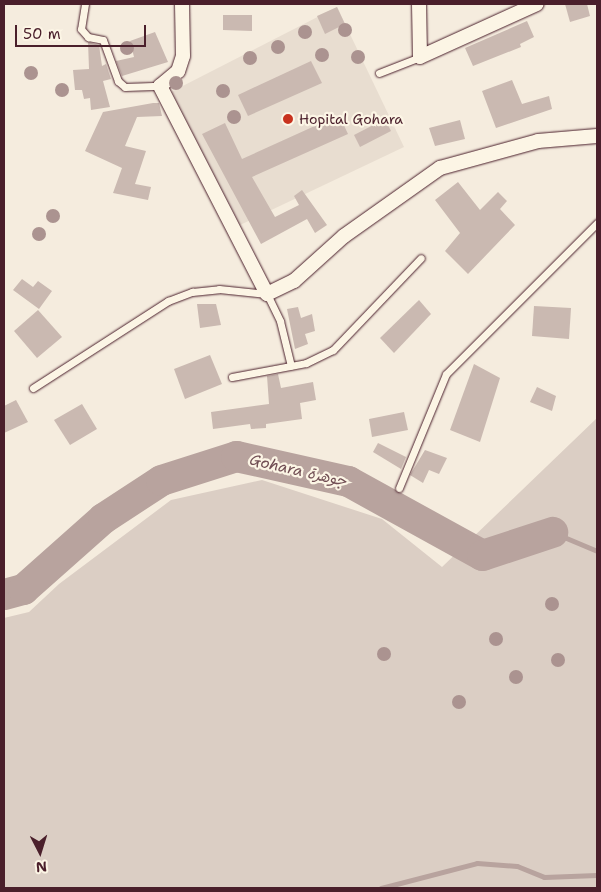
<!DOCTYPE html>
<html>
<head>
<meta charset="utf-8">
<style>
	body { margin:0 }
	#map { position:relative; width:601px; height:892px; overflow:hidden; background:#f5ecde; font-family:"Shantell Sans","Playpen Sans Arabic",sans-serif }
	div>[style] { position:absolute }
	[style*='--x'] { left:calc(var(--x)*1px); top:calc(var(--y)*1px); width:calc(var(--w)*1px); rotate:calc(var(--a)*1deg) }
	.built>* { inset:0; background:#e8ddd0 }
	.green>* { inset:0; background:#dbcec4 }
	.stream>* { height:5px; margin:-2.5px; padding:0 2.5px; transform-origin:2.5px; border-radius:2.5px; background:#b8a39e }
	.river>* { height:31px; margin:-15.5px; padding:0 15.5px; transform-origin:15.5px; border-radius:15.5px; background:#b8a39e }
	.building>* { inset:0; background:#cab9b1 }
	.roads { filter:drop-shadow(0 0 1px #4a1f2b) drop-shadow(0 0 1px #4a1f2b) }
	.lane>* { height:7px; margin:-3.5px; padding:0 3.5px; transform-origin:3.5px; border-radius:3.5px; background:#fcf5e5 }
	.street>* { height:14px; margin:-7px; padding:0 7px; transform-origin:7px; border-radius:7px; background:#fcf5e5 }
	.trees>* { width:14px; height:14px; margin:-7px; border-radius:50%; background:#ab9390 }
	.dots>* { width:14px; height:14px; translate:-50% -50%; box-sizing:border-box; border:2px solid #fcf5e5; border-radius:50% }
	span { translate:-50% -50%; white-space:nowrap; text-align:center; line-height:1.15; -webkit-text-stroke:4.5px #fcf5e5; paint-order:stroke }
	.poi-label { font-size:14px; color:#4a1f2b }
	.left { translate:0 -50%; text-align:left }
	.water-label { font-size:15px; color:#704d53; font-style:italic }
	.frame { position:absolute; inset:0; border:5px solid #4a1f2b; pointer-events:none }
	.north { position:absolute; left:15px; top:827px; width:50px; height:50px; -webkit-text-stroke:4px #fcf5e5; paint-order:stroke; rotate:175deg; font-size:14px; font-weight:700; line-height:20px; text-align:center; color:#4a1f2b }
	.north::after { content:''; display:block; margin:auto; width:18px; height:22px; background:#4a1f2b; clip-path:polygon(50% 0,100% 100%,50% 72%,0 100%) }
	.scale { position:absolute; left:15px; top:25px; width:131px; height:22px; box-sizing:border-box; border:2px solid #4a1f2b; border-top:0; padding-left:6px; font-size:15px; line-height:18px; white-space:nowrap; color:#4a1f2b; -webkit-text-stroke:4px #fcf5e5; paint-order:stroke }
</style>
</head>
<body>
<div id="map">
	<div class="built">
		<i style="clip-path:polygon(337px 7px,404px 147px,240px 225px,171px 92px)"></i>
	</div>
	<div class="green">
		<i style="clip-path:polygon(597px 418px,597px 888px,4px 888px,4px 618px,29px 612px,59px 584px,171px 500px,262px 480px,382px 519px,442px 567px)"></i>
	</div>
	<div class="stream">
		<i style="--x:552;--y:532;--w:49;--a:22.9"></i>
		<i style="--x:381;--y:888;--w:99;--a:-14.6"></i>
		<i style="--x:477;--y:863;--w:40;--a:4.3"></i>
		<i style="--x:517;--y:866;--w:29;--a:22"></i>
		<i style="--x:544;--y:877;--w:53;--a:-2.2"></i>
	</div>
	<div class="river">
		<i style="--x:4;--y:594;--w:20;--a:-15"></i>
		<i style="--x:23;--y:589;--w:107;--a:-41.6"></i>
		<i style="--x:103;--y:518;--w:69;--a:-33.2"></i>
		<i style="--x:161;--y:480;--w:79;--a:-17.7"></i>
		<i style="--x:236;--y:456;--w:115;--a:12.6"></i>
		<i style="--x:348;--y:481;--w:153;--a:28.9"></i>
		<i style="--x:482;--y:555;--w:74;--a:-18.2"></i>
	</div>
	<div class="building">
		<i style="clip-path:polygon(565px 4px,587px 4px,590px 16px,570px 22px)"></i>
		<i style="clip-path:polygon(337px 7px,345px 24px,325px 34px,317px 16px)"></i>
		<i style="clip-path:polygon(223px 15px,252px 15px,252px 31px,223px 30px)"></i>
		<i style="clip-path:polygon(527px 21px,534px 37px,520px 44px,521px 47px,473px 66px,465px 48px)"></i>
		<i style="clip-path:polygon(155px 32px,168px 62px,122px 76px,116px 61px,134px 57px,130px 41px)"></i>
		<i style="clip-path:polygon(88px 42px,99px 45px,102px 66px,106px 64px,111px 79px,103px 81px,110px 107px,91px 110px,90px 98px,84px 99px,82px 90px,75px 90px,73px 70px,89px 69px)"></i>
		<i style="clip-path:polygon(311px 61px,322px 83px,248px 116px,238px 95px)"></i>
		<i style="clip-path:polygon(512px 80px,522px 104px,549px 96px,552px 109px,496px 128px,482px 91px)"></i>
		<i style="clip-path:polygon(153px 103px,159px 103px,162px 116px,137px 117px,125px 146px,146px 151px,135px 184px,151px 187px,148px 200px,113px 193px,122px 168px,85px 151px,103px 112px)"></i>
		<i style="clip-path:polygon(339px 115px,348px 134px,252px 177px,275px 217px,299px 205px,294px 196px,302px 190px,327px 225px,315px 233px,307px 219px,261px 244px,202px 134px,225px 123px,242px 159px)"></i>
		<i style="clip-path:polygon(385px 119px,391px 131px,360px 147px,354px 135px)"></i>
		<i style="clip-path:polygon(460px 120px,465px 139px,435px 146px,429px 128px)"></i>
		<i style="clip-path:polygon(458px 182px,480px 210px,498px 192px,507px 201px,500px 209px,515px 225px,468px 274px,445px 251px,460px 233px,435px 200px)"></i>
		<i style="clip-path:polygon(22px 279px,33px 287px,38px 281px,52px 291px,39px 309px,13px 290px)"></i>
		<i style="clip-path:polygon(419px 300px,431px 314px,394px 353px,380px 338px)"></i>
		<i style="clip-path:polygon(197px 304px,216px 304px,221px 325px,200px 328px)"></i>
		<i style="clip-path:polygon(534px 306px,571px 308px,569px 339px,532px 336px)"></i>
		<i style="clip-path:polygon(298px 307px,301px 318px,312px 314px,315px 331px,305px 334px,308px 344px,295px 349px,287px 309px)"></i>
		<i style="clip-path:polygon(38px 310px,62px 337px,37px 358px,14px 331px)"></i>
		<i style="clip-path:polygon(210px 355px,222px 384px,185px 399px,174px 369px)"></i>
		<i style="clip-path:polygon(474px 364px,500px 378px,480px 442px,450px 430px)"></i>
		<i style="clip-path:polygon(278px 374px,281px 388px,313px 382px,316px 400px,300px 403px,302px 419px,266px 424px,266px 428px,251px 429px,250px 424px,213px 429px,211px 412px,269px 404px,267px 376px)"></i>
		<i style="clip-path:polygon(537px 387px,556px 396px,552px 411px,530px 402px)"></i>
		<i style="clip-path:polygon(16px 400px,28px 422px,4px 433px,4px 406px)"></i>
		<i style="clip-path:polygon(82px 404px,97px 429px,70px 445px,54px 420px)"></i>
		<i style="clip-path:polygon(404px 412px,408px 430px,372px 437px,369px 419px)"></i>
		<i style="clip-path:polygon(378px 443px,406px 457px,401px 469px,373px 452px)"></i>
		<i style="clip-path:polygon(425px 450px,447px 458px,439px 474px,429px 470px,423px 483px,410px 475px)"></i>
	</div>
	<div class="roads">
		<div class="lane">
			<i style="--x:85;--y:4;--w:25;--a:99"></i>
			<i style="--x:81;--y:29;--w:11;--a:49"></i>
			<i style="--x:88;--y:37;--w:15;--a:11"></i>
			<i style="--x:103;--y:40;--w:44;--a:69.9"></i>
			<i style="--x:118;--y:81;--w:9;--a:41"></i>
			<i style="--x:125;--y:87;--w:35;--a:-2"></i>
			<i style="--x:379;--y:73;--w:44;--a:-21.3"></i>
			<i style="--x:232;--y:377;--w:75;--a:-10.7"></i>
			<i style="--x:306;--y:363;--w:30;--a:-26"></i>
			<i style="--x:333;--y:350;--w:127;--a:-46.3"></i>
			<i style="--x:33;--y:388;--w:161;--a:-32.8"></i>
			<i style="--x:168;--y:301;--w:26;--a:-21"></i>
			<i style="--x:192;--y:292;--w:27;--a:-6"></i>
			<i style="--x:219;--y:289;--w:48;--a:5.9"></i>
			<i style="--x:267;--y:294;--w:30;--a:64"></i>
			<i style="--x:280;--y:321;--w:46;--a:76.3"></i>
			<i style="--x:399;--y:488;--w:123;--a:-67.6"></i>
			<i style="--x:446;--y:374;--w:214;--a:-45"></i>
		</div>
		<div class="street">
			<i style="--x:182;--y:4;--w:52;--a:88.9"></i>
			<i style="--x:183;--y:56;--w:16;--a:108"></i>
			<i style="--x:178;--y:71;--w:23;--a:140"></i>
			<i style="--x:160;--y:86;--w:234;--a:62.8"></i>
			<i style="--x:267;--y:294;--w:30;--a:-26"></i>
			<i style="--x:294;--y:281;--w:67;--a:-42"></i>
			<i style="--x:344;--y:236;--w:118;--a:-35.3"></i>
			<i style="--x:440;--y:168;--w:102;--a:-15.4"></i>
			<i style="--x:538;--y:141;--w:59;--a:-4.8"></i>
			<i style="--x:419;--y:4;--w:53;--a:88.9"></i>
			<i style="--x:420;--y:57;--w:128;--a:-24.4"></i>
		</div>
	</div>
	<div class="trees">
		<i style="left:345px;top:30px"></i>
		<i style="left:305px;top:32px"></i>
		<i style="left:278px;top:47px"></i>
		<i style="left:127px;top:48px"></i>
		<i style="left:322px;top:55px"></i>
		<i style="left:358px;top:57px"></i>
		<i style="left:250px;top:58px"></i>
		<i style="left:31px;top:73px"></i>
		<i style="left:176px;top:83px"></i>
		<i style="left:62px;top:90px"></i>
		<i style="left:223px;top:91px"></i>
		<i style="left:234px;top:117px"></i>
		<i style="left:53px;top:216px"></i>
		<i style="left:39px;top:234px"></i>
		<i style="left:552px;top:604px"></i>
		<i style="left:496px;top:639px"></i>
		<i style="left:384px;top:654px"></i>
		<i style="left:558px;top:660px"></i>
		<i style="left:516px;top:677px"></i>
		<i style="left:459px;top:702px"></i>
	</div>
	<div class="dots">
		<i style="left:288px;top:119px;background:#c8321e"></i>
	</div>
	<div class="poi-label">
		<span class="left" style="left:299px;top:119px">Hopital Gohara</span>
	</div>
	<div class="water-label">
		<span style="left:298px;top:471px;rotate:13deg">Gohara جوهرة</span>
	</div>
	<div class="frame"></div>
	<div class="north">N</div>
	<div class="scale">50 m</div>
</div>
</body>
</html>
